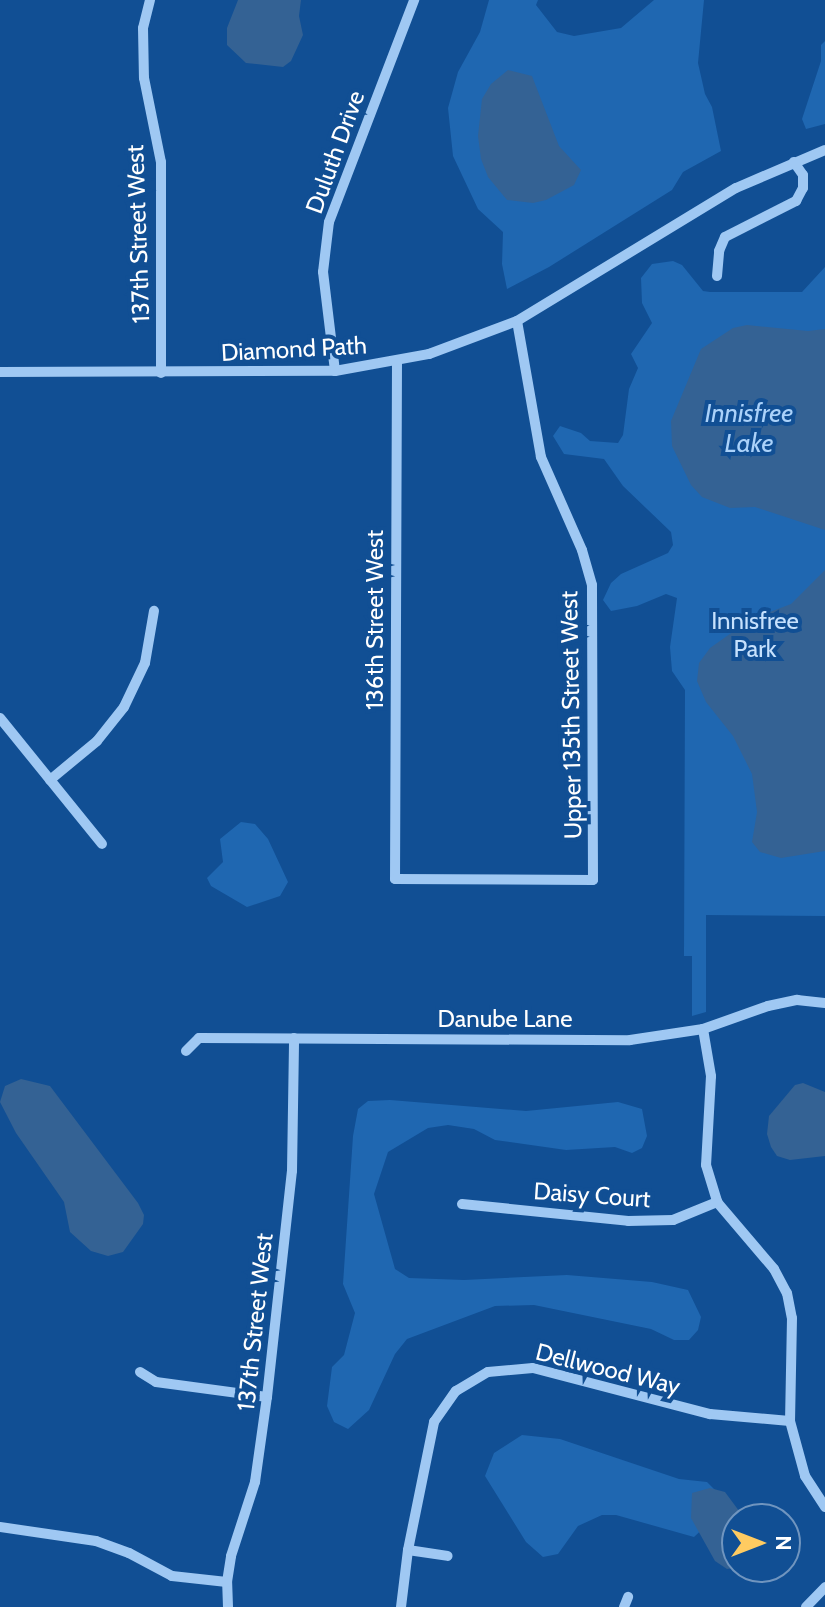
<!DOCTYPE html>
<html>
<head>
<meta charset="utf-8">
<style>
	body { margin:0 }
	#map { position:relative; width:825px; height:1607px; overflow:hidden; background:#114f94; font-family:Cabin,sans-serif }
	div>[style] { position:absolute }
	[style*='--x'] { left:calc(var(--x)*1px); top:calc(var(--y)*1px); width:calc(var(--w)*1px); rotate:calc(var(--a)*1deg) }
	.green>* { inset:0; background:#1f67b1 }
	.water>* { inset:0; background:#346294 }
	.minor>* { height:10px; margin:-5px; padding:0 5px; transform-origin:5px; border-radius:5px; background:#9fc8f3 }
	span { translate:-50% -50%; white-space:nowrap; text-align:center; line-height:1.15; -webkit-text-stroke:8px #114f94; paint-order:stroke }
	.street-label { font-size:24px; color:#fff }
	.park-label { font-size:24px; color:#c6e1fd }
	.water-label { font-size:26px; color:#abd2fa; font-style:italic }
	.north { position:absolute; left:721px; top:1503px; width:80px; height:80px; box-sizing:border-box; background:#114f94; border:2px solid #7095bf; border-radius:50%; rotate:90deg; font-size:22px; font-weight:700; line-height:32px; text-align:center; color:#fff }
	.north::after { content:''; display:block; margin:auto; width:28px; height:36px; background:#ffcb61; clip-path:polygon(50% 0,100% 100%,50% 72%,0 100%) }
</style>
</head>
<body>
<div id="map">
	<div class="green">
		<i style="clip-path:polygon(489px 0,538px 0,536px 5px,557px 32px,574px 36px,621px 28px,654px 0,704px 0,698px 63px,705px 94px,712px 107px,721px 151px,683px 172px,672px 190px,549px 267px,507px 289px,502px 264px,503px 232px,478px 209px,453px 156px,448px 108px,458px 72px,480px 32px)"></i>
		<i style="clip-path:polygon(825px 41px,825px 124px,806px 129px,802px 119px,821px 61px,821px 45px)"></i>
		<i style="clip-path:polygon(673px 261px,682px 265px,703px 291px,710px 292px,802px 292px,825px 267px,825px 916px,706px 915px,706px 1012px,692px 1016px,692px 956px,684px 956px,685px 690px,672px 671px,670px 647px,677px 598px,666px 594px,637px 606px,611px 611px,603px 600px,611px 583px,621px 574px,668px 553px,673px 545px,671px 532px,623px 486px,604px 459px,564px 454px,553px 436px,560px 426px,581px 433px,590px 441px,618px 443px,623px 435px,629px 389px,638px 368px,631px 354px,652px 323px,642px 303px,641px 278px,652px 264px)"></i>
		<i style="clip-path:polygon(241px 822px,255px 824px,268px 839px,288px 882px,280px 896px,247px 907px,211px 886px,207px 878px,223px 862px,220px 839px)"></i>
		<i style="clip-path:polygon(390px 1100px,526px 1111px,618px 1102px,642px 1109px,647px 1136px,642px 1148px,632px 1153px,615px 1147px,566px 1150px,495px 1140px,474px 1129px,448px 1125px,428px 1128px,388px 1152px,374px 1194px,395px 1269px,409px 1278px,464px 1280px,567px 1275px,652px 1282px,688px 1290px,701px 1317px,698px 1330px,689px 1340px,674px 1340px,651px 1329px,534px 1305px,495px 1306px,407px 1339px,395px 1354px,369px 1410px,348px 1429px,334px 1422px,327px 1406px,332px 1367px,344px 1355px,355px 1313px,343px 1284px,353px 1136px,358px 1109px,368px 1101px)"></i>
		<i style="clip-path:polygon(522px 1435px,560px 1439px,679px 1479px,707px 1482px,715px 1490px,710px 1522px,694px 1537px,616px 1515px,602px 1515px,578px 1526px,558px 1554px,543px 1557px,526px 1542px,485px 1476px,494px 1453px)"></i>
	</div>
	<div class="water">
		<i style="clip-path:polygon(238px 0,301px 0,299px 16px,303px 35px,291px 61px,283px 67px,246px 63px,227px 45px,227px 28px)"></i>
		<i style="clip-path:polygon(508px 70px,532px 76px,559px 146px,581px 170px,574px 185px,546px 200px,533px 203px,507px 200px,488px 177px,481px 159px,478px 136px,482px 99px,491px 84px)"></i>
		<i style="clip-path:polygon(747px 325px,808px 331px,825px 329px,825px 530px,755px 507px,730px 508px,702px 497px,691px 485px,672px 446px,671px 421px,701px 349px,733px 328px)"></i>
		<i style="clip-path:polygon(825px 570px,825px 851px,781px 858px,760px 852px,752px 842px,757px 812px,752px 774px,733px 736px,706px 702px,697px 681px,699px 663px,710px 648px,751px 619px,791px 604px)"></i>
		<i style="clip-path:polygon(21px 1079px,50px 1086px,138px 1203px,144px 1215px,143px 1224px,123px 1252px,108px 1256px,91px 1251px,70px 1232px,64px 1202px,16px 1133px,0 1102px,5px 1086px)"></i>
		<i style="clip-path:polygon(803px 1083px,825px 1092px,825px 1156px,790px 1160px,777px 1156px,771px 1147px,767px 1134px,769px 1116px,795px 1085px)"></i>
		<i style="clip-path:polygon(710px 1488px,725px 1492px,745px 1519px,737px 1519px,734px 1568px,727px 1569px,715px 1561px,691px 1518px,692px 1493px)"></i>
	</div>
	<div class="minor">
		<i style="--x:150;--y:0;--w:29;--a:104"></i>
		<i style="--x:143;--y:28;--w:50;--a:88.9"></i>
		<i style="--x:144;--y:78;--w:86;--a:78.6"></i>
		<i style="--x:161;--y:162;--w:211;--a:90"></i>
		<i style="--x:717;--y:276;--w:25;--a:-85"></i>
		<i style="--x:719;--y:251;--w:15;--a:-67"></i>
		<i style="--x:725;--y:237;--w:80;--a:-26.9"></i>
		<i style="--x:796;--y:201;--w:15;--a:-62"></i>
		<i style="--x:803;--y:188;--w:13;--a:-90"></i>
		<i style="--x:803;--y:175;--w:16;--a:-125"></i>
		<i style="--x:397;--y:362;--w:517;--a:90.22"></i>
		<i style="--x:395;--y:879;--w:198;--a:0.3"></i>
		<i style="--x:593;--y:880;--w:295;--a:-90.2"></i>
		<i style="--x:592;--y:585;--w:36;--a:-106"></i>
		<i style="--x:582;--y:550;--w:102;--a:-113.8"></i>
		<i style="--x:541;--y:457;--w:138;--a:-100"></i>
		<i style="--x:335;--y:371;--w:100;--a:-96.9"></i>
		<i style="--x:323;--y:272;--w:50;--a:-83.2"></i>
		<i style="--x:329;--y:222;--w:238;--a:-69"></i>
		<i style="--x:0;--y:372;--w:335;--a:-0.2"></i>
		<i style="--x:335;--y:371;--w:96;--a:-10.3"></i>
		<i style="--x:429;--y:354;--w:94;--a:-20.6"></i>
		<i style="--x:517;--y:321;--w:256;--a:-31.3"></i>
		<i style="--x:736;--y:188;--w:97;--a:-23.1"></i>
		<i style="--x:0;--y:718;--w:162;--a:51"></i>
		<i style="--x:50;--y:780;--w:61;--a:-39.7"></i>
		<i style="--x:97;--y:741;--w:43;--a:-51.5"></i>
		<i style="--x:124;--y:707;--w:49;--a:-64.5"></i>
		<i style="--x:145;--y:663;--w:53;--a:-80.2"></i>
		<i style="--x:703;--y:1029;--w:48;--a:80.3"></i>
		<i style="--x:711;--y:1076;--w:89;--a:93.2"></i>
		<i style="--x:706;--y:1165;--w:39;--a:73"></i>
		<i style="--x:717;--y:1202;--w:88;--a:49.6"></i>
		<i style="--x:774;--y:1269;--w:27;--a:62"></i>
		<i style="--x:787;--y:1293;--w:25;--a:79"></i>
		<i style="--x:792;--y:1318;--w:103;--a:91.1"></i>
		<i style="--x:790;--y:1421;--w:57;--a:74.7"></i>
		<i style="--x:805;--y:1476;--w:37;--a:57"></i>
		<i style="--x:186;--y:1051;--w:18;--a:-45"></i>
		<i style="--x:199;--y:1038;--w:431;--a:0.3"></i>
		<i style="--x:630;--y:1040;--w:74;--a:-8.6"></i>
		<i style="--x:703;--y:1029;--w:69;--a:-19.5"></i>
		<i style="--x:768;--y:1006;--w:30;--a:-12"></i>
		<i style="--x:797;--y:1000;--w:28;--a:6"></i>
		<i style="--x:462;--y:1204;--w:167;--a:5.8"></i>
		<i style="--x:628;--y:1221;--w:45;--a:-1.3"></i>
		<i style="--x:673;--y:1220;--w:48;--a:-22.2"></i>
		<i style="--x:140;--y:1372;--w:19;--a:32"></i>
		<i style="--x:156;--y:1382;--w:112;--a:7.7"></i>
		<i style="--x:0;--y:1527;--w:97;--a:8.3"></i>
		<i style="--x:96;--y:1541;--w:35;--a:20"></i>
		<i style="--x:129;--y:1553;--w:49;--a:28.1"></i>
		<i style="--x:172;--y:1576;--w:55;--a:6.2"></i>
		<i style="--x:408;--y:1550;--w:40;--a:8.5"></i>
		<i style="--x:228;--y:1607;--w:25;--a:-92"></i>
		<i style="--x:227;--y:1582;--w:26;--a:-81"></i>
		<i style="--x:231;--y:1556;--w:78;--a:-72"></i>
		<i style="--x:255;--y:1482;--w:86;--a:-82"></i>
		<i style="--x:267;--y:1397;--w:227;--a:-83.7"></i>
		<i style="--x:292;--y:1171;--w:133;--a:-89.1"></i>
		<i style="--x:401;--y:1607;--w:57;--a:-83"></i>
		<i style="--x:408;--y:1550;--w:131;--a:-78.5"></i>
		<i style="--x:434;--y:1422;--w:38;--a:-55"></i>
		<i style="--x:456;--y:1391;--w:37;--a:-31"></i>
		<i style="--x:488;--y:1372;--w:45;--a:-5.1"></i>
		<i style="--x:533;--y:1368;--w:183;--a:14.6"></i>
		<i style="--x:710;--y:1414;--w:80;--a:5"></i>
		<i style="--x:624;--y:1607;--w:11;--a:-68"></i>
		<i style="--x:806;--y:1607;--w:28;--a:-46"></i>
	</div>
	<div class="street-label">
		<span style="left:335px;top:152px;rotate:-70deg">Duluth Drive</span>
		<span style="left:138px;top:234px;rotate:-92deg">137th Street West</span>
		<span style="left:294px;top:349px;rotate:-3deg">Diamond Path</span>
		<span style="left:375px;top:620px;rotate:-90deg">136th Street West</span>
		<span style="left:571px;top:715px;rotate:-91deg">Upper 135th Street West</span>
		<span style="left:505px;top:1019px">Danube Lane</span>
		<span style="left:592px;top:1195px;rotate:4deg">Daisy Court</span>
		<span style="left:255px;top:1322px;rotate:-84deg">137th Street West</span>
		<span style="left:608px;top:1369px;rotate:14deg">Dellwood Way</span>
	</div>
	<div class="park-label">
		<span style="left:755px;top:635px">Innisfree<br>Park</span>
	</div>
	<div class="water-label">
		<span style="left:749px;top:429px">Innisfree<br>Lake</span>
	</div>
	<div class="north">N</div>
</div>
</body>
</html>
